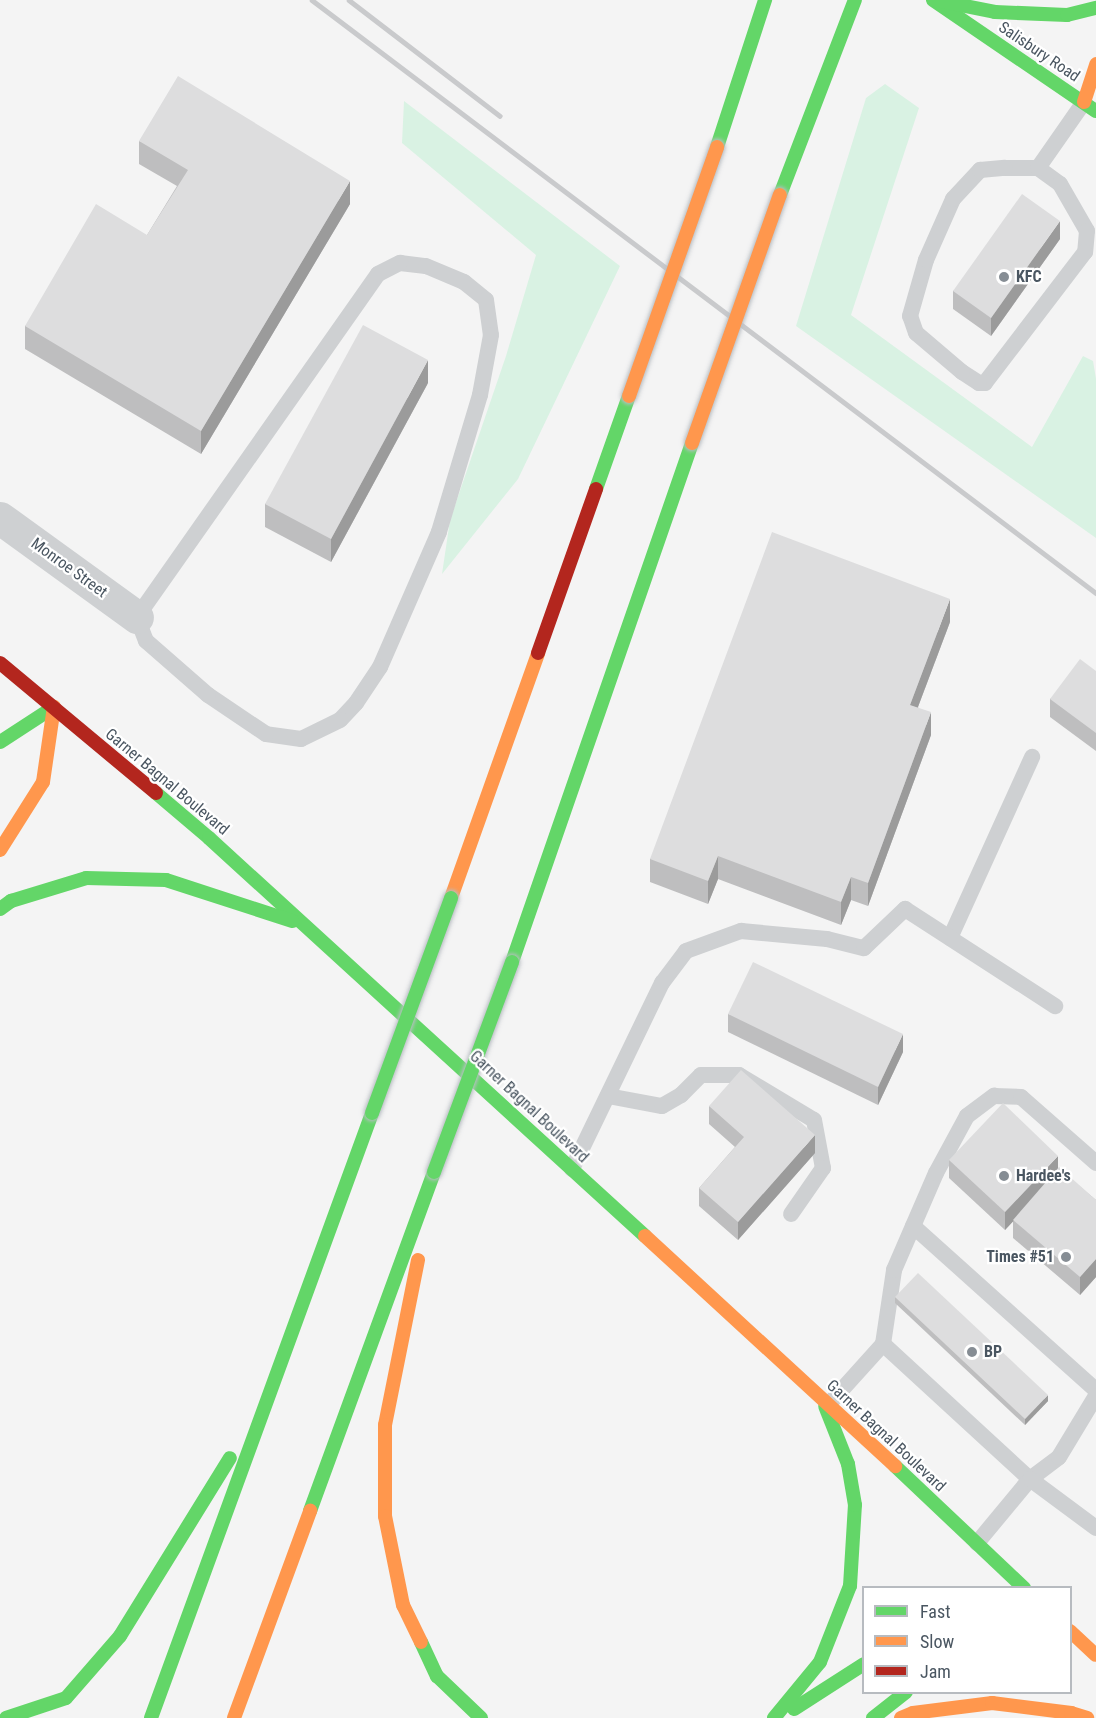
<!DOCTYPE html>
<html>
<head>
<meta charset="utf-8">
<style>
	body { margin:0 }
	#map { position:relative; width:1096px; height:1718px; overflow:hidden; background:#f4f4f4; font-family:"Roboto Condensed",sans-serif }
	div>[style] { position:absolute }
	[style*='--x'] { left:calc(var(--x)*1px); top:calc(var(--y)*1px); width:calc(var(--w)*1px); rotate:calc(var(--a)*1deg) }
	.green>* { inset:0; background:#d9f2e3 }
	.lane>* { height:16px; margin:-8px; padding:0 8px; transform-origin:8px; border-radius:8px; background:#ced0d2 }
	.street>* { height:33px; margin:-16.5px; padding:0 16.5px; transform-origin:16.5px; border-radius:16.5px; background:#ced0d2 }
	.fast>* { height:14px; margin:-7px; padding:0 7px; transform-origin:7px; border-radius:7px; background:#63d668 }
	.slow>* { height:14px; margin:-7px; padding:0 7px; transform-origin:7px; border-radius:7px; background:#ff974d }
	.jam>* { height:14px; margin:-7px; padding:0 7px; transform-origin:7px; border-radius:7px; background:#b3261e }
	.rail>* { height:4.5px; margin:-2.25px; padding:0 2.25px; transform-origin:2.25px; border-radius:2.25px; background:#c9cacc }
	.bridges { filter:drop-shadow(0 0 2px #b9bec3) drop-shadow(0 0 2px #b9bec3) }
	.fast-bridge>* { height:14px; margin:-7px; padding:0 7px; transform-origin:7px; border-radius:7px; background:#63d668 }
	.slow-bridge>* { height:14px; margin:-7px; padding:0 7px; transform-origin:7px; border-radius:7px; background:#ff974d }
	.wall>* { inset:0; background:#bebebf }
	.shaded-wall>* { inset:0; background:#9b9b9b }
	.building>* { inset:0; background:#ddddde }
	.dots>* { width:16px; height:16px; translate:-50% -50%; box-sizing:border-box; border:3px solid #fff; border-radius:50% }
	span { translate:-50% -50%; white-space:nowrap; text-align:center; line-height:1.15; -webkit-text-stroke:4.5px #fff; paint-order:stroke }
	.street-label { font-size:16px; color:#4a5661 }
	.poi-label { font-size:16px; color:#4a5661; font-weight:700 }
	.left { translate:0 -50%; text-align:left }
	.right { translate:-100% -50%; text-align:right }
	.legend { position:absolute; left:862px; top:1586px; width:210px; height:108px; box-sizing:border-box; background:#fff; border:2px solid #b7bbc0; margin:0; padding:8px 10px; list-style:none; font-size:18px; color:#4a5661 }
	.legend li { display:flex; align-items:center; gap:12px; height:30px }
	.legend b { width:30px; border:2px solid #b7bbc0 }
</style>
</head>
<body>
<div id="map">
	<div class="green">
		<i style="clip-path:polygon(885px 84px,919px 108px,851px 315px,1032px 447px,1083px 356px,1093px 361px,1096px 379px,1096px 538px,796px 326px,866px 98px)"></i>
		<i style="clip-path:polygon(404px 101px,620px 266px,518px 479px,442px 574px,450px 520px,506px 356px,536px 255px,402px 143px)"></i>
	</div>
	<div class="lane">
		<i style="--x:1005;--y:168;--w:33;--a:0"></i>
		<i style="--x:1038;--y:168;--w:27;--a:36"></i>
		<i style="--x:1060;--y:184;--w:54;--a:60.1"></i>
		<i style="--x:1087;--y:231;--w:21;--a:95"></i>
		<i style="--x:1085;--y:252;--w:165;--a:127.4"></i>
		<i style="--x:985;--y:383;--w:6;--a:180"></i>
		<i style="--x:979;--y:383;--w:20;--a:-147"></i>
		<i style="--x:962;--y:372;--w:60;--a:-139.7"></i>
		<i style="--x:916;--y:333;--w:18;--a:-109"></i>
		<i style="--x:910;--y:316;--w:58;--a:-74.1"></i>
		<i style="--x:926;--y:260;--w:67;--a:-66.1"></i>
		<i style="--x:953;--y:199;--w:40;--a:-47"></i>
		<i style="--x:980;--y:170;--w:25;--a:-5"></i>
		<i style="--x:1038;--y:168;--w:80;--a:-55.1"></i>
		<i style="--x:400;--y:263;--w:26;--a:7"></i>
		<i style="--x:426;--y:266;--w:41;--a:22.8"></i>
		<i style="--x:464;--y:282;--w:28;--a:39"></i>
		<i style="--x:486;--y:300;--w:35;--a:82"></i>
		<i style="--x:491;--y:335;--w:61;--a:100.4"></i>
		<i style="--x:480;--y:395;--w:143;--a:106.7"></i>
		<i style="--x:439;--y:532;--w:147;--a:113.6"></i>
		<i style="--x:380;--y:667;--w:43;--a:123.7"></i>
		<i style="--x:356;--y:703;--w:23;--a:133"></i>
		<i style="--x:340;--y:720;--w:43;--a:154"></i>
		<i style="--x:301;--y:739;--w:35;--a:-172"></i>
		<i style="--x:266;--y:734;--w:70;--a:-146.1"></i>
		<i style="--x:208;--y:695;--w:82;--a:-138.9"></i>
		<i style="--x:146;--y:641;--w:26;--a:-111"></i>
		<i style="--x:137;--y:617;--w:419;--a:-54.9"></i>
		<i style="--x:378;--y:274;--w:25;--a:-27"></i>
		<i style="--x:950;--y:938;--w:199;--a:-65.6"></i>
		<i style="--x:608;--y:1096;--w:55;--a:10.5"></i>
		<i style="--x:662;--y:1106;--w:22;--a:-30"></i>
		<i style="--x:681;--y:1095;--w:28;--a:-45"></i>
		<i style="--x:701;--y:1075;--w:38;--a:0"></i>
		<i style="--x:739;--y:1075;--w:87;--a:31"></i>
		<i style="--x:814;--y:1120;--w:49;--a:79.4"></i>
		<i style="--x:823;--y:1168;--w:56;--a:124.8"></i>
		<i style="--x:572;--y:1169;--w:207;--a:-64.2"></i>
		<i style="--x:662;--y:983;--w:40;--a:-53"></i>
		<i style="--x:686;--y:951;--w:59;--a:-20"></i>
		<i style="--x:741;--y:931;--w:86;--a:5.3"></i>
		<i style="--x:827;--y:939;--w:38;--a:14"></i>
		<i style="--x:864;--y:948;--w:57;--a:-43.6"></i>
		<i style="--x:905;--y:909;--w:179;--a:32.9"></i>
		<i style="--x:913;--y:1226;--w:246;--a:41.9"></i>
		<i style="--x:883;--y:1344;--w:200;--a:42.6"></i>
		<i style="--x:1030;--y:1479;--w:36;--a:-37"></i>
		<i style="--x:1059;--y:1457;--w:71;--a:-58.8"></i>
		<i style="--x:829;--y:1404;--w:81;--a:-48"></i>
		<i style="--x:883;--y:1344;--w:75;--a:-81.5"></i>
		<i style="--x:894;--y:1270;--w:106;--a:-66.6"></i>
		<i style="--x:936;--y:1173;--w:65;--a:-61.5"></i>
		<i style="--x:967;--y:1116;--w:34;--a:-37"></i>
		<i style="--x:994;--y:1096;--w:27;--a:2"></i>
		<i style="--x:1021;--y:1097;--w:100;--a:41.3"></i>
		<i style="--x:977;--y:1543;--w:83;--a:-50.4"></i>
		<i style="--x:1030;--y:1479;--w:82;--a:36.6"></i>
	</div>
	<div class="street">
		<i style="--x:0;--y:518;--w:169;--a:35.9"></i>
	</div>
	<div class="fast">
		<i style="--x:933;--y:0;--w:197;--a:34.3"></i>
		<i style="--x:935;--y:0;--w:61;--a:11.3"></i>
		<i style="--x:995;--y:12;--w:72;--a:2.4"></i>
		<i style="--x:1067;--y:15;--w:30;--a:-14"></i>
		<i style="--x:717;--y:147;--w:155;--a:-71.9"></i>
		<i style="--x:780;--y:195;--w:209;--a:-69"></i>
		<i style="--x:596;--y:489;--w:99;--a:-70.5"></i>
		<i style="--x:0;--y:742;--w:64;--a:-32.9"></i>
		<i style="--x:156;--y:793;--w:70;--a:40.3"></i>
		<i style="--x:209;--y:838;--w:590;--a:42.39"></i>
		<i style="--x:0;--y:909;--w:14;--a:-36"></i>
		<i style="--x:11;--y:901;--w:78;--a:-17"></i>
		<i style="--x:86;--y:878;--w:80;--a:1.4"></i>
		<i style="--x:166;--y:880;--w:133;--a:18"></i>
		<i style="--x:512;--y:962;--w:549;--a:-70.87"></i>
		<i style="--x:895;--y:1466;--w:178;--a:43.4"></i>
		<i style="--x:310;--y:1511;--w:361;--a:-69.9"></i>
		<i style="--x:421;--y:1642;--w:38;--a:65"></i>
		<i style="--x:437;--y:1676;--w:61;--a:43.7"></i>
		<i style="--x:794;--y:1709;--w:83;--a:-32.7"></i>
		<i style="--x:6;--y:1718;--w:63;--a:-18.4"></i>
		<i style="--x:66;--y:1698;--w:82;--a:-48.9"></i>
		<i style="--x:120;--y:1636;--w:209;--a:-58.3"></i>
		<i style="--x:151;--y:1718;--w:644;--a:-69.93"></i>
		<i style="--x:774;--y:1718;--w:72;--a:-50.6"></i>
		<i style="--x:820;--y:1662;--w:82;--a:-68.5"></i>
		<i style="--x:850;--y:1586;--w:81;--a:-86.5"></i>
		<i style="--x:855;--y:1505;--w:42;--a:-99.7"></i>
		<i style="--x:848;--y:1464;--w:62;--a:-111.6"></i>
		<i style="--x:873;--y:1718;--w:42;--a:-38.2"></i>
	</div>
	<div class="slow">
		<i style="--x:1084;--y:102;--w:40;--a:-72"></i>
		<i style="--x:0;--y:850;--w:80;--a:-57.7"></i>
		<i style="--x:43;--y:782;--w:76;--a:-81.7"></i>
		<i style="--x:451;--y:898;--w:260;--a:-70.4"></i>
		<i style="--x:645;--y:1236;--w:340;--a:42.6"></i>
		<i style="--x:418;--y:1260;--w:168;--a:101.3"></i>
		<i style="--x:385;--y:1425;--w:91;--a:90"></i>
		<i style="--x:385;--y:1516;--w:91;--a:78.6"></i>
		<i style="--x:403;--y:1605;--w:41;--a:64.1"></i>
		<i style="--x:1070;--y:1631;--w:35;--a:43"></i>
		<i style="--x:234;--y:1718;--w:221;--a:-69.8"></i>
		<i style="--x:901;--y:1718;--w:13;--a:-23"></i>
		<i style="--x:913;--y:1713;--w:80;--a:-7.2"></i>
		<i style="--x:992;--y:1703;--w:80;--a:7.2"></i>
		<i style="--x:1071;--y:1713;--w:17;--a:17"></i>
	</div>
	<div class="jam">
		<i style="--x:538;--y:653;--w:174;--a:-70.5"></i>
		<i style="--x:0;--y:663;--w:203;--a:39.8"></i>
	</div>
	<div class="rail">
		<i style="--x:312;--y:0;--w:983;--a:37.1"></i>
		<i style="--x:349;--y:0;--w:190;--a:37.5"></i>
	</div>
	<div class="bridges">
		<div class="fast-bridge">
			<i style="--x:372;--y:1113;--w:229;--a:-69.8"></i>
			<i style="--x:434;--y:1172;--w:224;--a:-69.6"></i>
		</div>
		<div class="slow-bridge">
			<i style="--x:629;--y:396;--w:264;--a:-70.5"></i>
			<i style="--x:692;--y:443;--w:263;--a:-70.5"></i>
		</div>
	</div>
	<div class="wall">
		<i style="clip-path:polygon(139px 141px,350px 204px,201px 454px,25px 349px,25px 326px,147px 235px,177px 186px,139px 164px)"></i>
		<i style="clip-path:polygon(1060px 239px,991px 336px,953px 309px,953px 291px)"></i>
		<i style="clip-path:polygon(428px 383px,331px 562px,265px 527px,265px 504px)"></i>
		<i style="clip-path:polygon(950px 622px,918px 707px,931px 735px,868px 906px,851px 900px,841px 925px,718px 879px,708px 904px,650px 882px,650px 859px)"></i>
		<i style="clip-path:polygon(1096px 671px,1096px 751px,1050px 717px,1050px 699px)"></i>
		<i style="clip-path:polygon(728px 1014px,903px 1052px,878px 1105px,728px 1032px)"></i>
		<i style="clip-path:polygon(709px 1106px,815px 1153px,738px 1240px,699px 1206px,699px 1188px,735px 1147px,709px 1124px)"></i>
		<i style="clip-path:polygon(949px 1160px,1058px 1168px,1096px 1200px,1096px 1277px,1080px 1295px,1013px 1238px,1013px 1221px,1005px 1230px,949px 1178px)"></i>
		<i style="clip-path:polygon(895px 1297px,1048px 1401px,1025px 1425px,895px 1303px)"></i>
	</div>
	<div class="shaded-wall">
		<i style="clip-path:polygon(350px 181px,350px 204px,201px 454px,201px 431px)"></i>
		<i style="clip-path:polygon(1060px 221px,1060px 239px,991px 336px,991px 318px)"></i>
		<i style="clip-path:polygon(428px 360px,428px 383px,331px 562px,331px 539px)"></i>
		<i style="clip-path:polygon(950px 599px,950px 622px,910px 728px,910px 705px)"></i>
		<i style="clip-path:polygon(931px 712px,931px 735px,868px 906px,868px 883px)"></i>
		<i style="clip-path:polygon(718px 856px,718px 879px,708px 904px,708px 881px)"></i>
		<i style="clip-path:polygon(851px 877px,851px 900px,841px 925px,841px 902px)"></i>
		<i style="clip-path:polygon(903px 1034px,903px 1052px,878px 1105px,878px 1087px)"></i>
		<i style="clip-path:polygon(815px 1135px,815px 1153px,738px 1240px,738px 1222px)"></i>
		<i style="clip-path:polygon(1058px 1156px,1058px 1174px,1005px 1230px,1005px 1212px)"></i>
		<i style="clip-path:polygon(1096px 1259px,1096px 1277px,1080px 1295px,1080px 1277px)"></i>
		<i style="clip-path:polygon(1048px 1395px,1048px 1401px,1025px 1425px,1025px 1419px)"></i>
	</div>
	<div class="building">
		<i style="clip-path:polygon(178px 76px,350px 181px,201px 431px,25px 326px,96px 204px,147px 235px,188px 170px,139px 141px)"></i>
		<i style="clip-path:polygon(1022px 194px,1060px 221px,991px 318px,953px 291px)"></i>
		<i style="clip-path:polygon(363px 325px,428px 360px,331px 539px,265px 504px)"></i>
		<i style="clip-path:polygon(772px 532px,950px 599px,910px 705px,931px 712px,868px 883px,851px 877px,841px 902px,718px 856px,708px 881px,650px 859px)"></i>
		<i style="clip-path:polygon(1080px 659px,1096px 671px,1096px 733px,1050px 699px)"></i>
		<i style="clip-path:polygon(753px 962px,903px 1034px,878px 1087px,728px 1014px)"></i>
		<i style="clip-path:polygon(741px 1070px,815px 1135px,738px 1222px,699px 1188px,744px 1137px,709px 1106px)"></i>
		<i style="clip-path:polygon(1003px 1103px,1058px 1156px,1005px 1212px,949px 1160px)"></i>
		<i style="clip-path:polygon(1059px 1167px,1096px 1200px,1096px 1259px,1080px 1277px,1013px 1220px)"></i>
		<i style="clip-path:polygon(918px 1273px,1048px 1395px,1025px 1419px,895px 1297px)"></i>
	</div>
	<div class="dots">
		<i style="left:1004px;top:277px;background:#868d94"></i>
		<i style="left:1004px;top:1176px;background:#868d94"></i>
		<i style="left:1066px;top:1257px;background:#868d94"></i>
		<i style="left:972px;top:1352px;background:#868d94"></i>
	</div>
	<div class="street-label">
		<span style="left:1039px;top:52px;rotate:34deg">Salisbury Road</span>
		<span style="left:69px;top:568px;rotate:36deg">Monroe Street</span>
		<span style="left:167px;top:782px;rotate:40deg">Garner Bagnal Boulevard</span>
		<span style="left:529px;top:1107px;rotate:43deg">Garner Bagnal Boulevard</span>
		<span style="left:886px;top:1436px;rotate:43deg">Garner Bagnal Boulevard</span>
	</div>
	<div class="poi-label">
		<span class="left" style="left:1016px;top:277px">KFC</span>
		<span class="left" style="left:1016px;top:1176px">Hardee's</span>
		<span class="right" style="left:1054px;top:1257px">Times #51</span>
		<span class="left" style="left:984px;top:1352px">BP</span>
	</div>
	<ul class="legend">
	<li><b style="height:8px;background:#63d668"></b>Fast</li>
	<li><b style="height:8px;background:#ff974d"></b>Slow</li>
	<li><b style="height:8px;background:#b3261e"></b>Jam</li>
	</ul>
</div>
</body>
</html>
